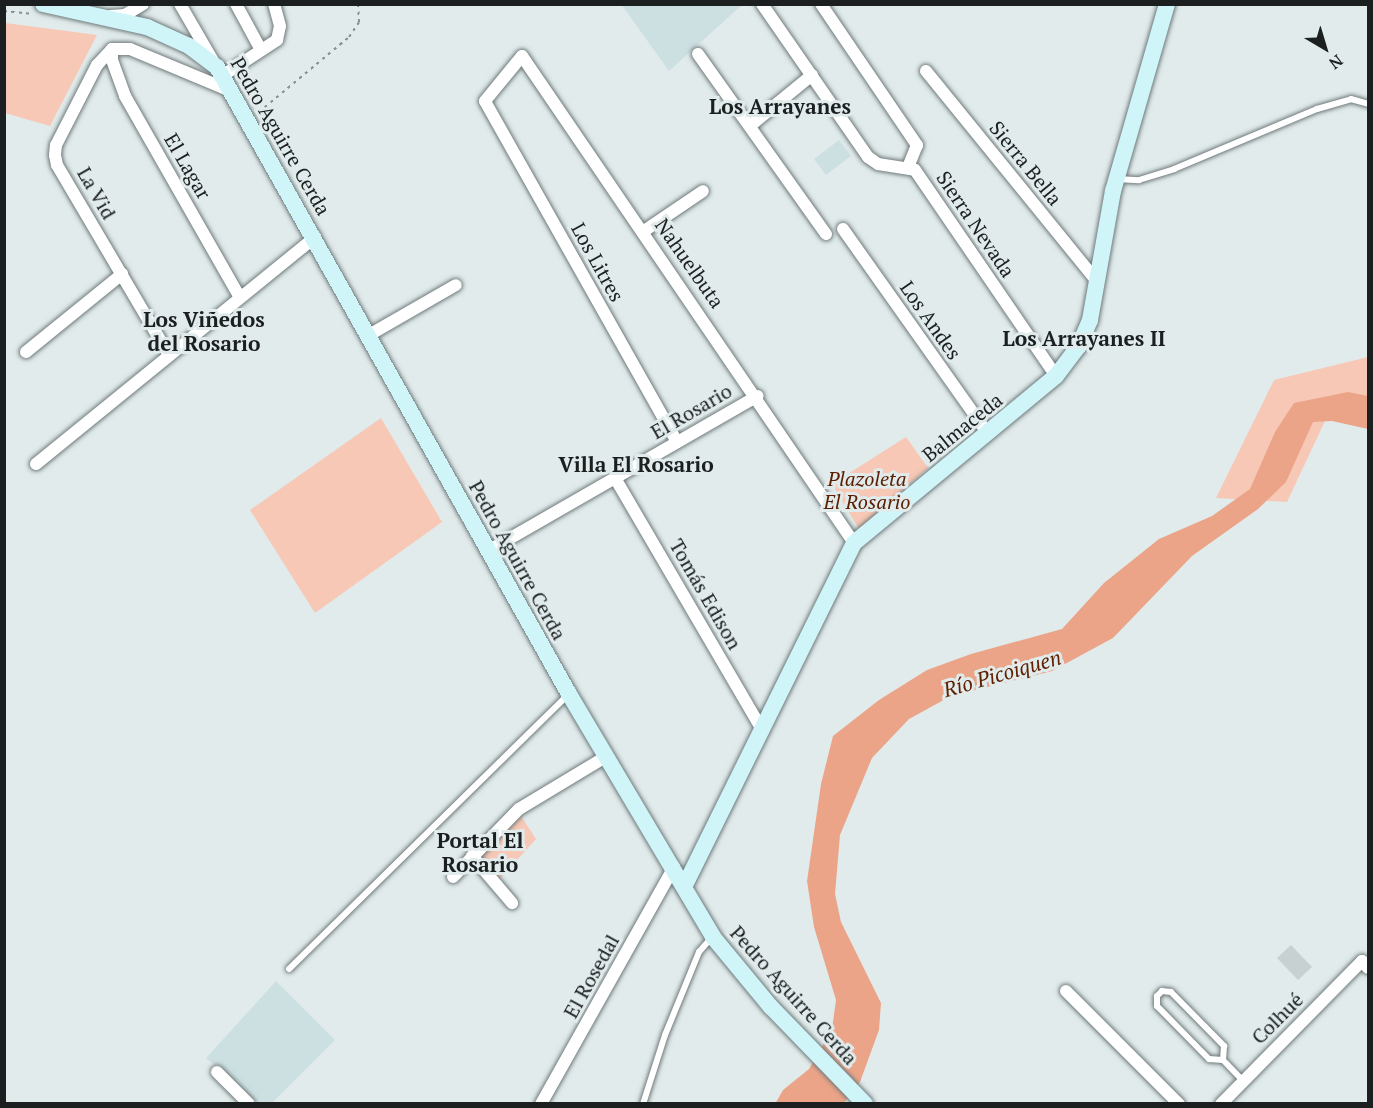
<!DOCTYPE html>
<html>
<head>
<meta charset="utf-8">
<style>
	body { margin:0 }
	#map { position:relative; width:1373px; height:1108px; overflow:hidden; background:#e1ebec; font-family:"PT Serif",serif }
	div>[style] { position:absolute }
	[style*='--x'] { left:calc(var(--x)*1px); top:calc(var(--y)*1px); width:calc(var(--w)*1px); rotate:calc(var(--a)*1deg) }
	.built>* { inset:0; background:#cce0e2 }
	.green>* { inset:0; background:#f7c8b6 }
	.water>* { inset:0; background:#eba488 }
	.building>* { inset:0; background:#c7d1d2 }
	.path>* { height:2px; margin-top:-1px; transform-origin:0; background:repeating-linear-gradient(90deg,#888f8f 0 3px,transparent 0 7.5px) }
	.roads { filter:drop-shadow(0 0 2px #707a7b) drop-shadow(0 0 2px #707a7b) }
	.lane>* { height:6px; margin:-3px; padding:0 3px; transform-origin:3px; border-radius:3px; background:#fff }
	.street>* { height:12px; margin:-6px; padding:0 6px; transform-origin:6px; border-radius:6px; background:#fff }
	.secondary>* { height:16px; margin:-8px; padding:0 8px; transform-origin:8px; border-radius:8px; background:#d0f5f9 }
	span { translate:-50% -50%; white-space:nowrap; text-align:center; line-height:1.15; -webkit-text-stroke:6px #e1ebec; paint-order:stroke }
	.street-label { font-size:20px; color:#1b1f1f }
	.park-label { font-size:20px; color:#5b1e00; font-style:italic }
	.neighbourhood-label { font-size:21px; color:#1b1f1f; font-weight:700 }
	.water-label { font-size:21px; color:#5f2102; font-style:italic }
	.frame { position:absolute; inset:0; border:6px solid #1b1f1f; pointer-events:none }
	.north { position:absolute; left:1295px; top:18px; width:60px; height:60px; -webkit-text-stroke:4px #e1ebec; paint-order:stroke; rotate:142deg; font-size:16px; font-weight:700; line-height:24px; text-align:center; color:#1b1f1f }
	.north::after { content:''; display:block; margin:auto; width:21px; height:27px; background:#1b1f1f; clip-path:polygon(50% 0,100% 100%,50% 72%,0 100%) }
</style>
</head>
<body>
<div id="map">
	<div class="built">
		<i style="clip-path:polygon(621px 4px,742px 4px,742px 5px,669px 71px)"></i>
		<i style="clip-path:polygon(839px 140px,851px 156px,826px 175px,814px 159px)"></i>
		<i style="clip-path:polygon(276px 981px,335px 1040px,272px 1103px,258px 1103px,206px 1058px)"></i>
	</div>
	<div class="green">
		<i style="clip-path:polygon(5px 23px,97px 35px,50px 126px,5px 113px)"></i>
		<i style="clip-path:polygon(1368px 357px,1368px 429px,1354px 421px,1325px 421px,1287px 502px,1216px 498px,1274px 380px)"></i>
		<i style="clip-path:polygon(381px 418px,442px 522px,315px 613px,250px 510px)"></i>
		<i style="clip-path:polygon(906px 437px,928px 468px,859px 529px,832px 484px)"></i>
		<i style="clip-path:polygon(521px 816px,536px 839px,499px 880px,479px 857px)"></i>
	</div>
	<div class="water">
		<i style="clip-path:polygon(1348px 392px,1368px 396px,1368px 429px,1332px 421px,1313px 422px,1286px 482px,1258px 509px,1192px 556px,1113px 638px,1052px 671px,951px 696px,909px 719px,872px 758px,840px 835px,835px 894px,841px 922px,881px 1003px,879px 1030px,860px 1082px,844px 1103px,775px 1104px,783px 1090px,809px 1069px,832px 1029px,836px 1000px,814px 927px,807px 881px,821px 784px,833px 736px,879px 700px,927px 670px,971px 654px,1062px 629px,1104px 583px,1159px 539px,1212px 516px,1250px 489px,1275px 432px,1294px 403px)"></i>
	</div>
	<div class="building">
		<i style="clip-path:polygon(1291px 945px,1312px 967px,1298px 980px,1277px 958px)"></i>
	</div>
	<div class="path">
		<i style="--x:4;--y:11;--w:27;--a:6"></i>
		<i style="--x:259;--y:112;--w:117;--a:-39.8"></i>
		<i style="--x:349;--y:37;--w:18;--a:-56"></i>
		<i style="--x:359;--y:22;--w:18;--a:-93"></i>
	</div>
	<div class="roads">
		<div class="lane">
			<i style="--x:1117;--y:179;--w:22;--a:3"></i>
			<i style="--x:1139;--y:180;--w:37;--a:-17"></i>
			<i style="--x:1174;--y:169;--w:155;--a:-22.8"></i>
			<i style="--x:1317;--y:109;--w:35;--a:-16"></i>
			<i style="--x:1351;--y:99;--w:18;--a:16"></i>
			<i style="--x:289;--y:969;--w:392;--a:-44.5"></i>
			<i style="--x:1162;--y:991;--w:9;--a:6"></i>
			<i style="--x:1171;--y:992;--w:76;--a:45.5"></i>
			<i style="--x:1224;--y:1046;--w:14;--a:94"></i>
			<i style="--x:1223;--y:1060;--w:14;--a:-176"></i>
			<i style="--x:1209;--y:1059;--w:74;--a:-134.5"></i>
			<i style="--x:1157;--y:1006;--w:10;--a:-90"></i>
			<i style="--x:1157;--y:996;--w:7;--a:-45"></i>
			<i style="--x:1223;--y:1060;--w:29;--a:46"></i>
			<i style="--x:643;--y:1104;--w:72;--a:-72.3"></i>
			<i style="--x:665;--y:1035;--w:90;--a:-67.7"></i>
			<i style="--x:699;--y:952;--w:20;--a:-49"></i>
		</div>
		<div class="street">
			<i style="--x:180;--y:4;--w:66;--a:59.9"></i>
			<i style="--x:236;--y:4;--w:52;--a:61.5"></i>
			<i style="--x:762;--y:4;--w:186;--a:55.3"></i>
			<i style="--x:868;--y:157;--w:12;--a:35"></i>
			<i style="--x:878;--y:164;--w:37;--a:9"></i>
			<i style="--x:915;--y:170;--w:250;--a:55.6"></i>
			<i style="--x:821;--y:4;--w:171;--a:55.8"></i>
			<i style="--x:917;--y:145;--w:24;--a:112"></i>
			<i style="--x:111;--y:16;--w:14;--a:-4"></i>
			<i style="--x:125;--y:15;--w:21;--a:-31"></i>
			<i style="--x:112;--y:49;--w:22;--a:133"></i>
			<i style="--x:97;--y:65;--w:90;--a:117.1"></i>
			<i style="--x:56;--y:145;--w:10;--a:96"></i>
			<i style="--x:55;--y:155;--w:10;--a:79"></i>
			<i style="--x:57;--y:165;--w:221;--a:59.5"></i>
			<i style="--x:112;--y:49;--w:11;--a:90"></i>
			<i style="--x:112;--y:60;--w:38;--a:70"></i>
			<i style="--x:125;--y:96;--w:232;--a:60.3"></i>
			<i style="--x:112;--y:49;--w:18;--a:0"></i>
			<i style="--x:130;--y:49;--w:109;--a:22.6"></i>
			<i style="--x:698;--y:54;--w:221;--a:54.6"></i>
			<i style="--x:926;--y:71;--w:269;--a:50.9"></i>
			<i style="--x:222;--y:76;--w:66;--a:-33.2"></i>
			<i style="--x:277;--y:40;--w:14;--a:-78"></i>
			<i style="--x:280;--y:26;--w:23;--a:-105"></i>
			<i style="--x:751;--y:125;--w:79;--a:-39.3"></i>
			<i style="--x:843;--y:229;--w:251;--a:54.7"></i>
			<i style="--x:644;--y:231;--w:71;--a:-34.1"></i>
			<i style="--x:369;--y:335;--w:100;--a:-29.9"></i>
			<i style="--x:26;--y:352;--w:124;--a:-39.1"></i>
			<i style="--x:677;--y:442;--w:391;--a:-119.4"></i>
			<i style="--x:485;--y:101;--w:58;--a:-50.6"></i>
			<i style="--x:522;--y:56;--w:589;--a:55.72"></i>
			<i style="--x:36;--y:464;--w:360;--a:-39.1"></i>
			<i style="--x:615;--y:478;--w:293;--a:59.7"></i>
			<i style="--x:488;--y:551;--w:311;--a:-29.9"></i>
			<i style="--x:472;--y:856;--w:62;--a:49.6"></i>
			<i style="--x:453;--y:877;--w:95;--a:-45.9"></i>
			<i style="--x:519;--y:809;--w:103;--a:-31.1"></i>
			<i style="--x:1066;--y:991;--w:160;--a:45"></i>
			<i style="--x:217;--y:1072;--w:45;--a:45"></i>
			<i style="--x:541;--y:1104;--w:272;--a:-60.7"></i>
			<i style="--x:1221;--y:1104;--w:201;--a:-45.4"></i>
			<i style="--x:1362;--y:961;--w:9;--a:49"></i>
		</div>
		<div class="secondary">
			<i style="--x:43;--y:4;--w:107;--a:12.5"></i>
			<i style="--x:147;--y:27;--w:46;--a:24.3"></i>
			<i style="--x:189;--y:46;--w:35;--a:37"></i>
			<i style="--x:217;--y:67;--w:719;--a:60.69"></i>
			<i style="--x:569;--y:694;--w:282;--a:59.3"></i>
			<i style="--x:713;--y:937;--w:91;--a:50.4"></i>
			<i style="--x:771;--y:1007;--w:135;--a:45.9"></i>
			<i style="--x:685;--y:885;--w:381;--a:-63.7"></i>
			<i style="--x:854;--y:543;--w:262;--a:-39.6"></i>
			<i style="--x:1056;--y:376;--w:38;--a:-53"></i>
			<i style="--x:1079;--y:346;--w:28;--a:-67"></i>
			<i style="--x:1090;--y:320;--w:131;--a:-79.9"></i>
			<i style="--x:1113;--y:191;--w:195;--a:-73.9"></i>
		</div>
	</div>
	<div class="street-label">
		<span style="left:281px;top:136px;rotate:60deg">Pedro Aguirre Cerda</span>
		<span style="left:1026px;top:163px;rotate:51deg">Sierra Bella</span>
		<span style="left:188px;top:166px;rotate:60deg">El Lagar</span>
		<span style="left:97px;top:193px;rotate:60deg">La Vid</span>
		<span style="left:976px;top:224px;rotate:56deg">Sierra Nevada</span>
		<span style="left:598px;top:262px;rotate:61deg">Los Litres</span>
		<span style="left:690px;top:263px;rotate:55deg">Nahuelbuta</span>
		<span style="left:931px;top:320px;rotate:55deg">Los Andes</span>
		<span style="left:691px;top:411px;rotate:-30deg">El Rosario</span>
		<span style="left:962px;top:427px;rotate:-39deg">Balmaceda</span>
		<span style="left:518px;top:560px;rotate:61deg">Pedro Aguirre Cerda</span>
		<span style="left:706px;top:594px;rotate:60deg">Tomás Edison</span>
		<span style="left:591px;top:976px;rotate:-61deg">El Rosedal</span>
		<span style="left:794px;top:995px;rotate:48deg">Pedro Aguirre Cerda</span>
		<span style="left:1277px;top:1018px;rotate:-45deg">Colhué</span>
	</div>
	<div class="park-label">
		<span style="left:867px;top:490px">Plazoleta<br>El Rosario</span>
	</div>
	<div class="neighbourhood-label">
		<span style="left:780px;top:106px">Los Arrayanes</span>
		<span style="left:204px;top:331px">Los Viñedos<br>del Rosario</span>
		<span style="left:1084px;top:338px">Los Arrayanes II</span>
		<span style="left:636px;top:464px">Villa El Rosario</span>
		<span style="left:480px;top:852px">Portal El<br>Rosario</span>
	</div>
	<div class="water-label">
		<span style="left:1002px;top:673px;rotate:-16deg">Río Picoiquen</span>
	</div>
	<div class="frame"></div>
	<div class="north">N</div>
</div>
</body>
</html>
